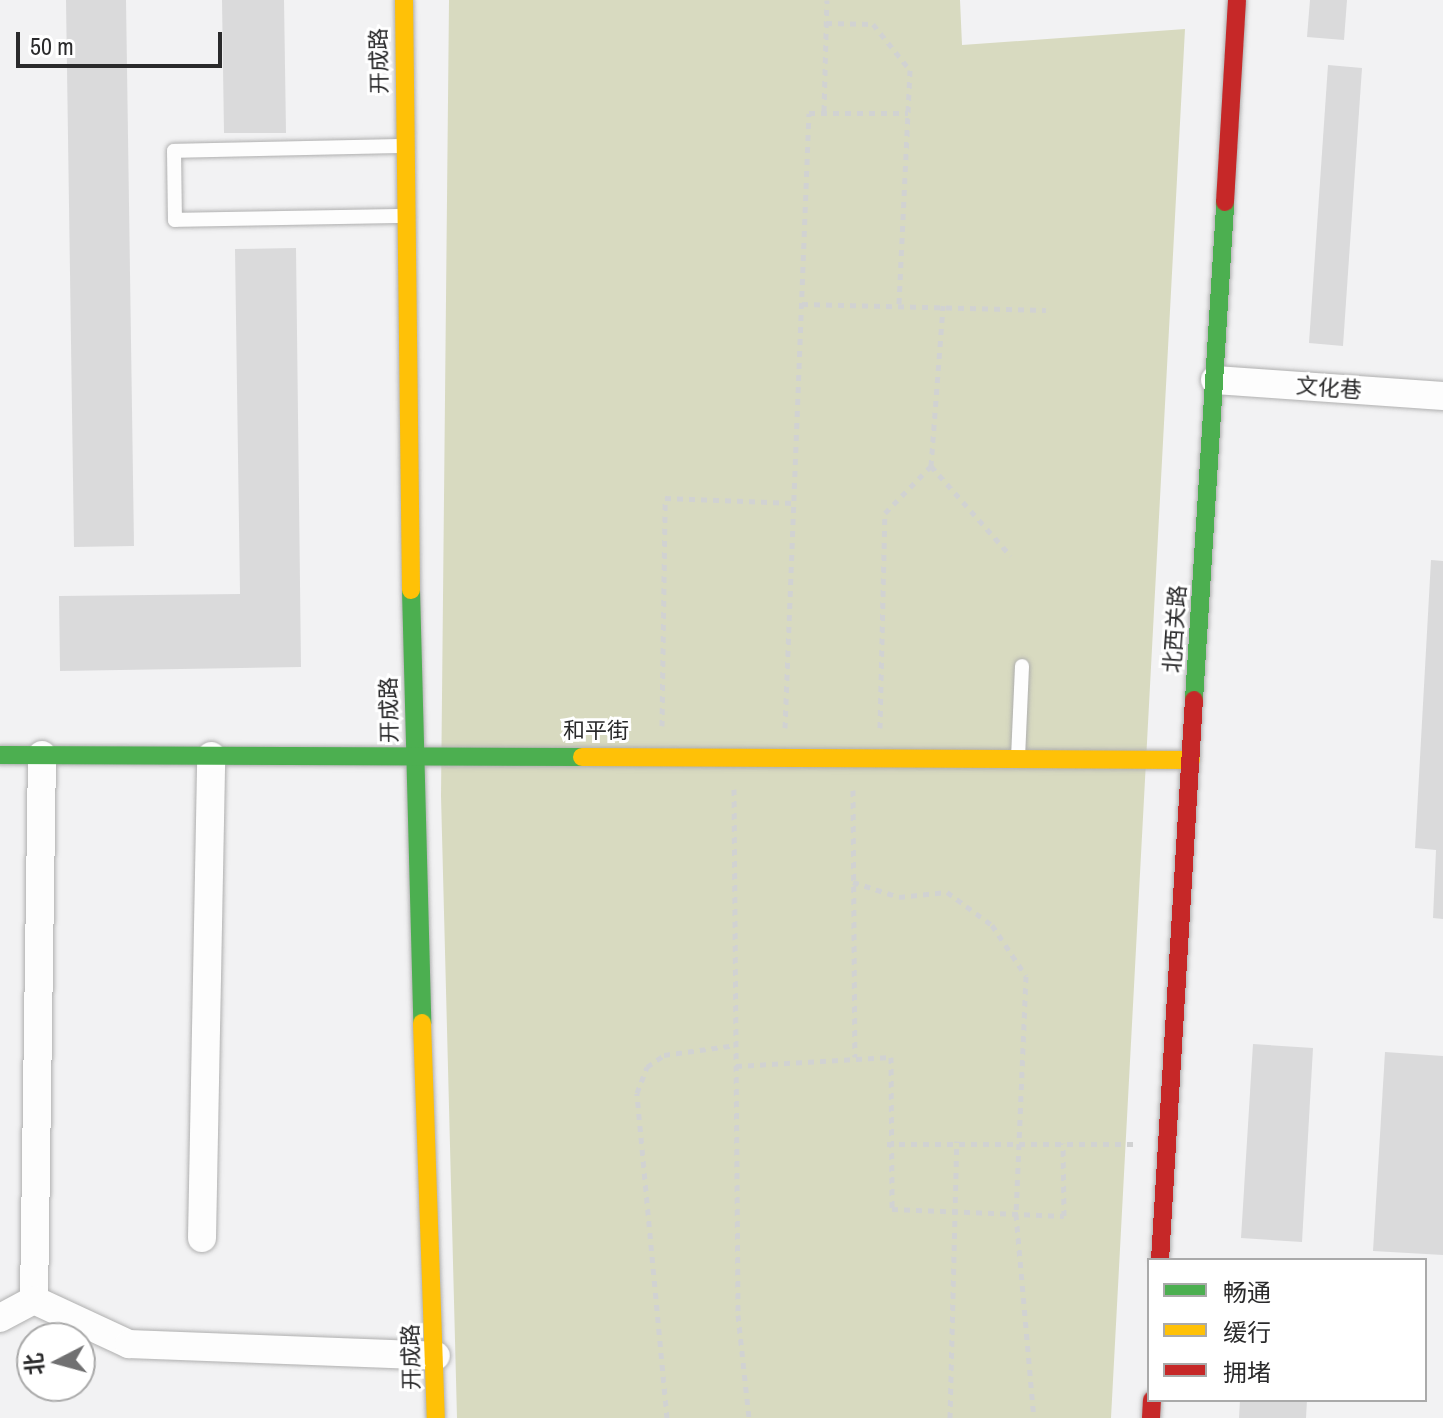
<!DOCTYPE html>
<html>
<head>
<meta charset="utf-8">
<style>
	body { margin:0 }
	#map { position:relative; width:1443px; height:1418px; overflow:hidden; background:#f2f2f3; font-family:"Archivo Narrow","Noto Sans SC",sans-serif }
	div>[style] { position:absolute }
	[style*='--x'] { left:calc(var(--x)*1px); top:calc(var(--y)*1px); width:calc(var(--w)*1px); rotate:calc(var(--a)*1deg) }
	.green>* { inset:0; background:#d8dac0 }
	.building>* { inset:0; background:#dadadb }
	.path>* { height:5px; margin-top:-2.5px; transform-origin:0; background:repeating-linear-gradient(90deg,#d1d2d2 0 6px,transparent 0 12px) }
	.roads { filter:drop-shadow(0 0 2px #afafaf) drop-shadow(0 0 2px #afafaf) }
	.lane>* { height:14px; margin:-7px; padding:0 7px; transform-origin:7px; border-radius:7px; background:#fdfdfd }
	.street>* { height:28px; margin:-14px; padding:0 14px; transform-origin:14px; border-radius:14px; background:#fdfdfd }
	.fast>* { height:18px; margin:-9px; padding:0 9px; transform-origin:9px; border-radius:9px; background:#4caf50 }
	.slow>* { height:18px; margin:-9px; padding:0 9px; transform-origin:9px; border-radius:9px; background:#ffc107 }
	.jam>* { height:18px; margin:-9px; padding:0 9px; transform-origin:9px; border-radius:9px; background:#c62828 }
	span { translate:-50% -50%; white-space:nowrap; text-align:center; line-height:1.15; -webkit-text-stroke:6px #fff; paint-order:stroke }
	.street-label { font-size:22px; color:#2a2a2b }
	.legend { position:absolute; left:1147px; top:1258px; width:280px; height:144px; box-sizing:border-box; background:#fff; border:2px solid #aaa; margin:0; padding:10px 14px; list-style:none; font-size:24px; color:#2a2a2b }
	.legend li { display:flex; align-items:center; gap:16px; height:40px }
	.legend b { width:40px; border:2px solid #aaa }
	.north { position:absolute; left:16px; top:1322px; width:80px; height:80px; box-sizing:border-box; background:#fff; border:2px solid #aaa; border-radius:50%; rotate:264deg; font-size:22px; font-weight:700; line-height:32px; text-align:center; color:#2a2a2b }
	.north::after { content:''; display:block; margin:auto; width:28px; height:36px; background:#707071; clip-path:polygon(50% 0,100% 100%,50% 72%,0 100%) }
	.scale { position:absolute; left:16px; top:32px; width:206px; height:36px; box-sizing:border-box; border:4px solid #2a2a2b; border-top:0; padding-left:10px; font-size:24px; line-height:28px; white-space:nowrap; color:#2a2a2b; -webkit-text-stroke:6px #fff; paint-order:stroke }
</style>
</head>
<body>
<div id="map">
	<div class="green">
		<i style="clip-path:polygon(449px 0,960px 0,962px 45px,1185px 29px,1111px 1418px,457px 1418px,441px 796px)"></i>
	</div>
	<div class="building">
		<i style="clip-path:polygon(66px 0,126px 0,134px 546px,74px 547px)"></i>
		<i style="clip-path:polygon(222px 0,284px 0,286px 133px,224px 133px)"></i>
		<i style="clip-path:polygon(1310px 0,1347px 0,1344px 40px,1307px 37px)"></i>
		<i style="clip-path:polygon(1328px 65px,1362px 68px,1343px 346px,1309px 343px)"></i>
		<i style="clip-path:polygon(296px 248px,301px 667px,60px 671px,59px 596px,240px 594px,235px 249px)"></i>
		<i style="clip-path:polygon(1431px 560px,1443px 561px,1443px 919px,1433px 918px,1436px 850px,1415px 848px)"></i>
		<i style="clip-path:polygon(1253px 1044px,1313px 1048px,1302px 1242px,1241px 1238px)"></i>
		<i style="clip-path:polygon(1385px 1052px,1443px 1056px,1443px 1255px,1373px 1251px)"></i>
		<i style="clip-path:polygon(1240px 1400px,1307px 1400px,1306px 1418px,1239px 1418px)"></i>
	</div>
	<div class="path">
		<i style="--x:826;--y:23;--w:47;--a:1.2"></i>
		<i style="--x:873;--y:24;--w:59;--a:51.2"></i>
		<i style="--x:910;--y:70;--w:234;--a:92.7"></i>
		<i style="--x:824;--y:111;--w:111;--a:-88.5"></i>
		<i style="--x:802;--y:304;--w:244;--a:1.4"></i>
		<i style="--x:931;--y:466;--w:120;--a:48.4"></i>
		<i style="--x:662;--y:726;--w:228;--a:-89.2"></i>
		<i style="--x:665;--y:498;--w:129;--a:2.2"></i>
		<i style="--x:785;--y:728;--w:615;--a:-87.77"></i>
		<i style="--x:809;--y:113;--w:99;--a:0"></i>
		<i style="--x:880;--y:728;--w:215;--a:-88.7"></i>
		<i style="--x:885;--y:513;--w:66;--a:-45.6"></i>
		<i style="--x:931;--y:466;--w:161;--a:-85.7"></i>
		<i style="--x:734;--y:789;--w:526;--a:89.56"></i>
		<i style="--x:738;--y:1315;--w:104;--a:83.9"></i>
		<i style="--x:853;--y:790;--w:267;--a:89.6"></i>
		<i style="--x:853;--y:882;--w:48;--a:18.1"></i>
		<i style="--x:899;--y:897;--w:48;--a:-5.9"></i>
		<i style="--x:947;--y:892;--w:56;--a:36.3"></i>
		<i style="--x:992;--y:925;--w:61;--a:56.3"></i>
		<i style="--x:1026;--y:976;--w:238;--a:92.4"></i>
		<i style="--x:1016;--y:1214;--w:205;--a:85"></i>
		<i style="--x:736;--y:1066;--w:155;--a:-3.3"></i>
		<i style="--x:891;--y:1057;--w:152;--a:89.6"></i>
		<i style="--x:892;--y:1209;--w:172;--a:2.3"></i>
		<i style="--x:1064;--y:1216;--w:73;--a:-90.8"></i>
		<i style="--x:887;--y:1144;--w:248;--a:0"></i>
		<i style="--x:667;--y:1418;--w:326;--a:-95.3"></i>
		<i style="--x:637;--y:1093;--w:28;--a:-69"></i>
		<i style="--x:647;--y:1067;--w:21;--a:-35"></i>
		<i style="--x:664;--y:1055;--w:73;--a:-7.9"></i>
		<i style="--x:950;--y:1418;--w:277;--a:-88.6"></i>
	</div>
	<div class="roads">
		<div class="lane">
			<i style="--x:404;--y:146;--w:230;--a:178.8"></i>
			<i style="--x:174;--y:151;--w:69;--a:89.2"></i>
			<i style="--x:175;--y:220;--w:230;--a:-1"></i>
			<i style="--x:1018;--y:758;--w:92;--a:-87.5"></i>
		</div>
		<div class="street">
			<i style="--x:1215;--y:380;--w:229;--a:4"></i>
			<i style="--x:202;--y:1238;--w:482;--a:-88.9"></i>
			<i style="--x:34;--y:1300;--w:545;--a:-89.16"></i>
			<i style="--x:34;--y:1300;--w:105;--a:24.9"></i>
			<i style="--x:129;--y:1344;--w:307;--a:2.2"></i>
			<i style="--x:0;--y:1318;--w:38;--a:-28"></i>
		</div>
		<div class="fast">
			<i style="--x:411;--y:590;--w:433;--a:88.5"></i>
			<i style="--x:1194;--y:700;--w:499;--a:-86.4"></i>
			<i style="--x:0;--y:755;--w:582;--a:0.2"></i>
		</div>
		<div class="slow">
			<i style="--x:404;--y:0;--w:590;--a:89.32"></i>
			<i style="--x:582;--y:757;--w:609;--a:0.28"></i>
			<i style="--x:422;--y:1023;--w:395;--a:88"></i>
		</div>
		<div class="jam">
			<i style="--x:1225;--y:202;--w:202;--a:-86.6"></i>
			<i style="--x:1160;--y:1260;--w:561;--a:-86.53"></i>
			<i style="--x:1151;--y:1418;--w:18;--a:-87"></i>
		</div>
	</div>
	<div class="street-label">
		<span style="left:379px;top:61px;rotate:-91deg">开成路</span>
		<span style="left:1329px;top:388px;rotate:4deg">文化巷</span>
		<span style="left:1175px;top:629px;rotate:-86deg">北西关路</span>
		<span style="left:389px;top:710px;rotate:-91deg">开成路</span>
		<span style="left:596px;top:731px">和平街</span>
		<span style="left:411px;top:1357px;rotate:-91deg">开成路</span>
	</div>
	<ul class="legend">
	<li><b style="height:10px;background:#4caf50"></b>畅通</li>
	<li><b style="height:10px;background:#ffc107"></b>缓行</li>
	<li><b style="height:10px;background:#c62828"></b>拥堵</li>
	</ul>
	<div class="north">北</div>
	<div class="scale">50 m</div>
</div>
</body>
</html>
